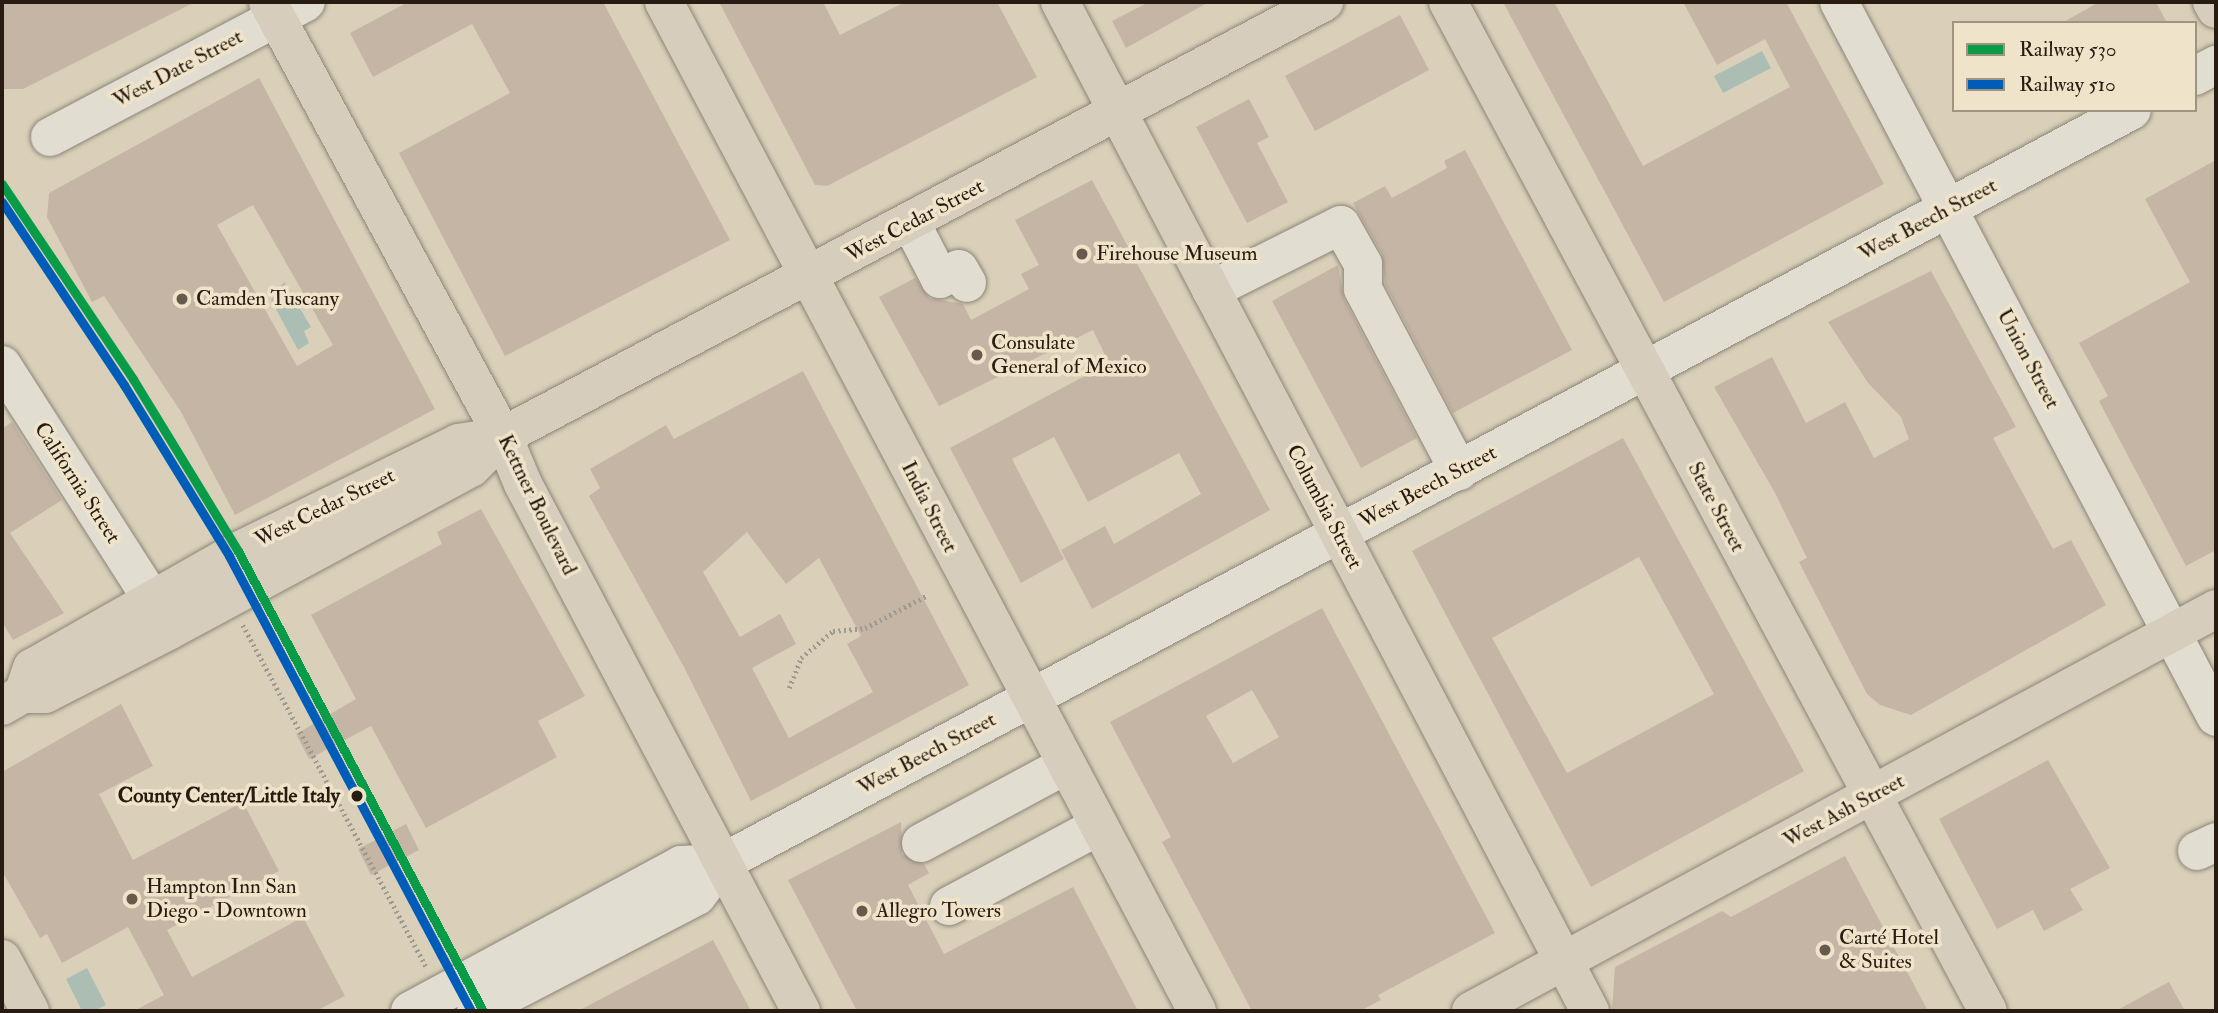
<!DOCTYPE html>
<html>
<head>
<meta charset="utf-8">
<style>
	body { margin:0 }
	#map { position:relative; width:2218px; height:1013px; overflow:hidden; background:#dad0b9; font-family:"IM FELL Double Pica",serif }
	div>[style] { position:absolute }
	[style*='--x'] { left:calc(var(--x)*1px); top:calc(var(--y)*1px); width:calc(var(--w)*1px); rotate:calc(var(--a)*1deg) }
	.water>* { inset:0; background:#acbeb3 }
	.building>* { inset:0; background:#c5b5a5 }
	.path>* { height:4.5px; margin-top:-2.25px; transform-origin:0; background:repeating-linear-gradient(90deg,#9f9a91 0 2px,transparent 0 5.5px) }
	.roads { filter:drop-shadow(0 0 2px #8c8578) drop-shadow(0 0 2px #8c8578) }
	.minor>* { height:38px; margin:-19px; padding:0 19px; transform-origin:19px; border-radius:19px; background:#e2ddd1 }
	.major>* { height:38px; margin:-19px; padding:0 19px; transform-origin:19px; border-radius:19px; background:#d6cdbd }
	.rail-1>* { height:9px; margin:-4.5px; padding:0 4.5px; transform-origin:4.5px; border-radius:4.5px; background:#089c49 }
	.rail-2>* { height:9px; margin:-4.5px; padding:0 4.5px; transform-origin:4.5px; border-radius:4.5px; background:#005cb9 }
	.dots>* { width:19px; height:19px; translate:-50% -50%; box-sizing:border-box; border:4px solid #efe4c9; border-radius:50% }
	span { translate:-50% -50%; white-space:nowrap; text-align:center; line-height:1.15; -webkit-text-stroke:7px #efe4c9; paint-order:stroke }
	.street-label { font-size:21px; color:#271b12 }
	.poi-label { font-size:21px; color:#271b12 }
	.left { translate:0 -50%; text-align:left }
	.stop-label { font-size:21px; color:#271b12; font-weight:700 }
	.right { translate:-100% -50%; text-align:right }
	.frame { position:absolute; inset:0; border:4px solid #271b12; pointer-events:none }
	.legend { position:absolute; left:1952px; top:21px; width:245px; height:91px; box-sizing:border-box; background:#efe4c9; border:2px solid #9f9480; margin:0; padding:9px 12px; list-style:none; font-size:21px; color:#271b12 }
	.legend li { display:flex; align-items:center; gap:14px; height:35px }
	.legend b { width:35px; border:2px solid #9f9480 }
</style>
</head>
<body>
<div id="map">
	<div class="water">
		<i style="clip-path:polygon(1762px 51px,1771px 68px,1723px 93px,1714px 76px)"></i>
		<i style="clip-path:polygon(284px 282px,311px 327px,304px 331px,309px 343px,298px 350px,271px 300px)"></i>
		<i style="clip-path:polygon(87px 968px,106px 1005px,94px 1011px,82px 1011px,66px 979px)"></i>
	</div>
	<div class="building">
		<i style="clip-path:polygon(2px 2px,195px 2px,23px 89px,2px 89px)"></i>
		<i style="clip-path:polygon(408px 2px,603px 2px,730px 240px,505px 356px,399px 153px,510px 93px,472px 24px,373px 77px,350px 33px)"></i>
		<i style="clip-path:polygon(719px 2px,823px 2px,840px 35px,905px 2px,997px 2px,1037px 77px,827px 186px,815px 185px)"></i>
		<i style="clip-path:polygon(1149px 2px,1209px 2px,1126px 48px,1112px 21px)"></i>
		<i style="clip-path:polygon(1503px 2px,1554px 2px,1643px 166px,1790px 87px,1765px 39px,1717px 65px,1683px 2px,1786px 2px,1884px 184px,1664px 302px)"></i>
		<i style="clip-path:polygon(2099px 2px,2156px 2px,2167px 23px,2062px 23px)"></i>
		<i style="clip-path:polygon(1400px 15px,1429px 70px,1315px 131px,1285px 76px)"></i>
		<i style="clip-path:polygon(evenodd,259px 78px,435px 409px,235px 515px,181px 412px,104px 296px,92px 302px,47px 217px,49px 193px,259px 78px,253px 205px,333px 345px,297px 366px,217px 225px,253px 205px)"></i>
		<i style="clip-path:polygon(1249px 99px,1269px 137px,1257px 143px,1288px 202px,1247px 223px,1196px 127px)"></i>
		<i style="clip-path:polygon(1465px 150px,1572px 350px,1453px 413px,1385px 284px,1382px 254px,1353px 203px,1385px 186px,1392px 198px,1447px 168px,1444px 161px)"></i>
		<i style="clip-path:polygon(2216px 160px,2216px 550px,2186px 566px,2099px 401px,2108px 396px,2079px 343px,2190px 282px,2145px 199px)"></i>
		<i style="clip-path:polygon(1092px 180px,1270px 510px,1092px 609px,1061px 550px,1105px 526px,1114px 544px,1201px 494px,1179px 453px,1088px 502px,1054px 437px,1012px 459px,1064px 559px,1021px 583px,950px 448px,1109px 363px,1093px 330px,939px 406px,879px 297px,915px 278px,929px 298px,963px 304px,971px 320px,1029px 289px,1021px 274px,1039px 265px,1015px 220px)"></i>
		<i style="clip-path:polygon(1338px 265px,1344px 299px,1417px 438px,1361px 468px,1272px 301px)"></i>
		<i style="clip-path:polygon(1931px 271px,2016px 427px,1993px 438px,2053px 549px,2071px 540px,2106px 605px,1911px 715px,1880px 705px,1867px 694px,1799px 562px,1807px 558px,1774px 491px,1714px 387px,1772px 357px,1806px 423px,1845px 402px,1874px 458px,1909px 439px,1901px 417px,1868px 383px,1828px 322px)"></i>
		<i style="clip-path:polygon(evenodd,803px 371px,969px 685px,751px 801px,684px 667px,589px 496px,600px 488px,590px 469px,666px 425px,674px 439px,803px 371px,747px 532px,786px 584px,819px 558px,861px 636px,847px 644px,873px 692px,789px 738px,752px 668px,796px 644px,780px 614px,740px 637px,703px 572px,747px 532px)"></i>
		<i style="clip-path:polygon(12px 422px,62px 500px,10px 533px,64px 613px,13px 640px,2px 622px,2px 429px)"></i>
		<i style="clip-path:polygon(evenodd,1623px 438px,1804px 771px,1591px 887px,1412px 551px,1623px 438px,1639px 557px,1714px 694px,1567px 773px,1492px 638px,1639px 557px)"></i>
		<i style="clip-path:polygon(481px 509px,585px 696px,538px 721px,557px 757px,426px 828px,371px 726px,309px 759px,296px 734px,356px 699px,311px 615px,442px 544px,437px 532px)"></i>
		<i style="clip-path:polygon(evenodd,1322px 608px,1495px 933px,1378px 995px,1381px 1000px,1360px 1011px,1252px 1011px,1162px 842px,1171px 837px,1110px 722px,1322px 608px,1252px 690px,1279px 737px,1233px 763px,1206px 716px,1252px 690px)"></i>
		<i style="clip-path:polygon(121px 704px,153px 766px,99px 794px,133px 860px,243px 802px,279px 871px,167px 930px,192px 977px,303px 917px,345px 996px,316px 1011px,134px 1011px,164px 995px,128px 927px,62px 963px,47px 934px,40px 938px,2px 871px,2px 772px)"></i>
		<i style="clip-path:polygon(2048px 760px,2110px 868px,2070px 889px,2083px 910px,2044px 931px,2033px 910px,1997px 929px,1939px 819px)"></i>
		<i style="clip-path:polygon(901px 822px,902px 854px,924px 864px,929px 873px,908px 885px,944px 954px,1073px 887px,1138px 1011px,857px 1011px,788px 880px)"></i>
		<i style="clip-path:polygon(406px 824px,419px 850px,371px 875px,358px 849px)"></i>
		<i style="clip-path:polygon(1845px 856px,1928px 1011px,1612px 1011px,1615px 967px,1722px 911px,1731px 917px)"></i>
		<i style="clip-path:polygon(713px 940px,751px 1011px,578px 1011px)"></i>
		<i style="clip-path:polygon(2169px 982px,2185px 1011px,2116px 1011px,2152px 991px)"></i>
	</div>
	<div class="path">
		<i style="--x:243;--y:625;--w:387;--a:61.8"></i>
		<i style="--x:789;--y:688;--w:32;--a:-68"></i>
		<i style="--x:801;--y:658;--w:42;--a:-40.2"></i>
		<i style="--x:833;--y:631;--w:32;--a:-5"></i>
		<i style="--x:865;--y:628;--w:71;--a:-27.6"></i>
	</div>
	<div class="roads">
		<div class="minor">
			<i style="--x:1839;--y:2;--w:808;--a:62.2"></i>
			<i style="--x:2195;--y:76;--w:24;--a:-28"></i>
			<i style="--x:50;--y:137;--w:289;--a:-27.8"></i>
			<i style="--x:911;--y:223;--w:63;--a:62.6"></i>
			<i style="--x:940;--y:279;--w:21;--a:-28"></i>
			<i style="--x:959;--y:269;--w:16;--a:60"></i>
			<i style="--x:1211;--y:290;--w:145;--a:-26.6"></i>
			<i style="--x:1341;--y:225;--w:45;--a:60.6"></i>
			<i style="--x:1363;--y:264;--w:25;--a:90"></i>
			<i style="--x:1363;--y:289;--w:206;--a:62.2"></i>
			<i style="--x:2;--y:365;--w:279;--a:57.4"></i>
			<i style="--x:921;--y:843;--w:162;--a:-28.3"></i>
			<i style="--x:2197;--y:851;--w:21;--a:-25"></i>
			<i style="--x:949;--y:906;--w:168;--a:-28.1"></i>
			<i style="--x:410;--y:1011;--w:308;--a:-28.3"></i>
			<i style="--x:681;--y:865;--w:41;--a:-2.8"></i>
			<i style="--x:722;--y:863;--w:1598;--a:-28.1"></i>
			<i style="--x:476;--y:1011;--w:249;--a:-27.5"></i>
			<i style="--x:697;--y:896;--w:41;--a:-52.9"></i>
		</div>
		<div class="major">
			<i style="--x:268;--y:2;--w:494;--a:61.6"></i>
			<i style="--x:503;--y:436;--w:52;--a:67.4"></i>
			<i style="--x:523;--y:484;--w:596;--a:62.19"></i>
			<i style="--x:664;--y:2;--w:1141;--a:62.15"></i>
			<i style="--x:1060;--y:2;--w:1140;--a:62.29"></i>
			<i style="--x:1448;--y:2;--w:1144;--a:61.85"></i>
			<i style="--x:2212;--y:2;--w:8;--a:60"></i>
			<i style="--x:23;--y:694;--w:28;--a:-71"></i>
			<i style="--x:32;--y:668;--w:237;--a:-29.6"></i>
			<i style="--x:238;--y:551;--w:245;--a:-26.1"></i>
			<i style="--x:458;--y:443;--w:46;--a:-8.8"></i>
			<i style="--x:2;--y:706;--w:24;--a:-30"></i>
			<i style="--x:23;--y:694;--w:22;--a:0"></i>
			<i style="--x:45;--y:694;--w:140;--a:-27.1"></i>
			<i style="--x:170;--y:630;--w:342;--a:-28.3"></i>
			<i style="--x:471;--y:468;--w:45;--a:-45"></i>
			<i style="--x:503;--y:436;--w:929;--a:-27.86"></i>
			<i style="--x:2;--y:959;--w:59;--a:61.7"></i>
			<i style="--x:1471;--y:1011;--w:847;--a:-28.35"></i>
		</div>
	</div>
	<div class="rail-1">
		<i style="--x:2;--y:184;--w:235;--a:56.1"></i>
		<i style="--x:133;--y:379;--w:202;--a:58.6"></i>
		<i style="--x:238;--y:551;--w:521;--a:61.96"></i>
	</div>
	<div class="rail-2">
		<i style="--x:2;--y:202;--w:220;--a:56.3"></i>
		<i style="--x:124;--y:385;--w:201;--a:58.4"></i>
		<i style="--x:229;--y:556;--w:515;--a:61.99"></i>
	</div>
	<div class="dots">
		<i style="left:1082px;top:254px;background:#665a4c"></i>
		<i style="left:182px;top:299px;background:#665a4c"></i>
		<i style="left:977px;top:355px;background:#665a4c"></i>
		<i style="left:357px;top:796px;background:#271b12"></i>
		<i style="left:132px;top:899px;background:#665a4c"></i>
		<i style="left:862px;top:911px;background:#665a4c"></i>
		<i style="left:1825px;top:950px;background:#665a4c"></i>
	</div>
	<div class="street-label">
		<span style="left:178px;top:69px;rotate:-28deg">West Date Street</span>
		<span style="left:1928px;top:220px;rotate:-28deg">West Beech Street</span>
		<span style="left:915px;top:221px;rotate:-28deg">West Cedar Street</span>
		<span style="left:2028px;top:359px;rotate:62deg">Union Street</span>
		<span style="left:77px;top:483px;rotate:57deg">California Street</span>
		<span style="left:1428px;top:487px;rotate:-28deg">West Beech Street</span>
		<span style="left:537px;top:505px;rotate:64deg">Kettner Boulevard</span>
		<span style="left:929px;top:507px;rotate:63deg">India Street</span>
		<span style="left:1324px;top:507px;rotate:62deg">Columbia Street</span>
		<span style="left:1716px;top:507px;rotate:62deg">State Street</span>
		<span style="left:325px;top:508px;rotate:-26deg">West Cedar Street</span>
		<span style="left:927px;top:754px;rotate:-28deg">West Beech Street</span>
		<span style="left:1844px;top:811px;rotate:-28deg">West Ash Street</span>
	</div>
	<div class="poi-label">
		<span class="left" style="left:1096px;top:254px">Firehouse Museum</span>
		<span class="left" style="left:196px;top:299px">Camden Tuscany</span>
		<span class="left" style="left:991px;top:355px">Consulate<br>General of Mexico</span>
		<span class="left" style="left:146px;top:899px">Hampton Inn San<br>Diego - Downtown</span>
		<span class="left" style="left:876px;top:911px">Allegro Towers</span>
		<span class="left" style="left:1839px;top:950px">Carté Hotel<br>&amp; Suites</span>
	</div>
	<div class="stop-label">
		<span class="right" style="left:340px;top:796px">County Center/Little Italy</span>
	</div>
	<div class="frame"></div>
	<ul class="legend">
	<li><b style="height:9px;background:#089c49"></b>Railway 530</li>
	<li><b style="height:9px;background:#005cb9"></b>Railway 510</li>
	</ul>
</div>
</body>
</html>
